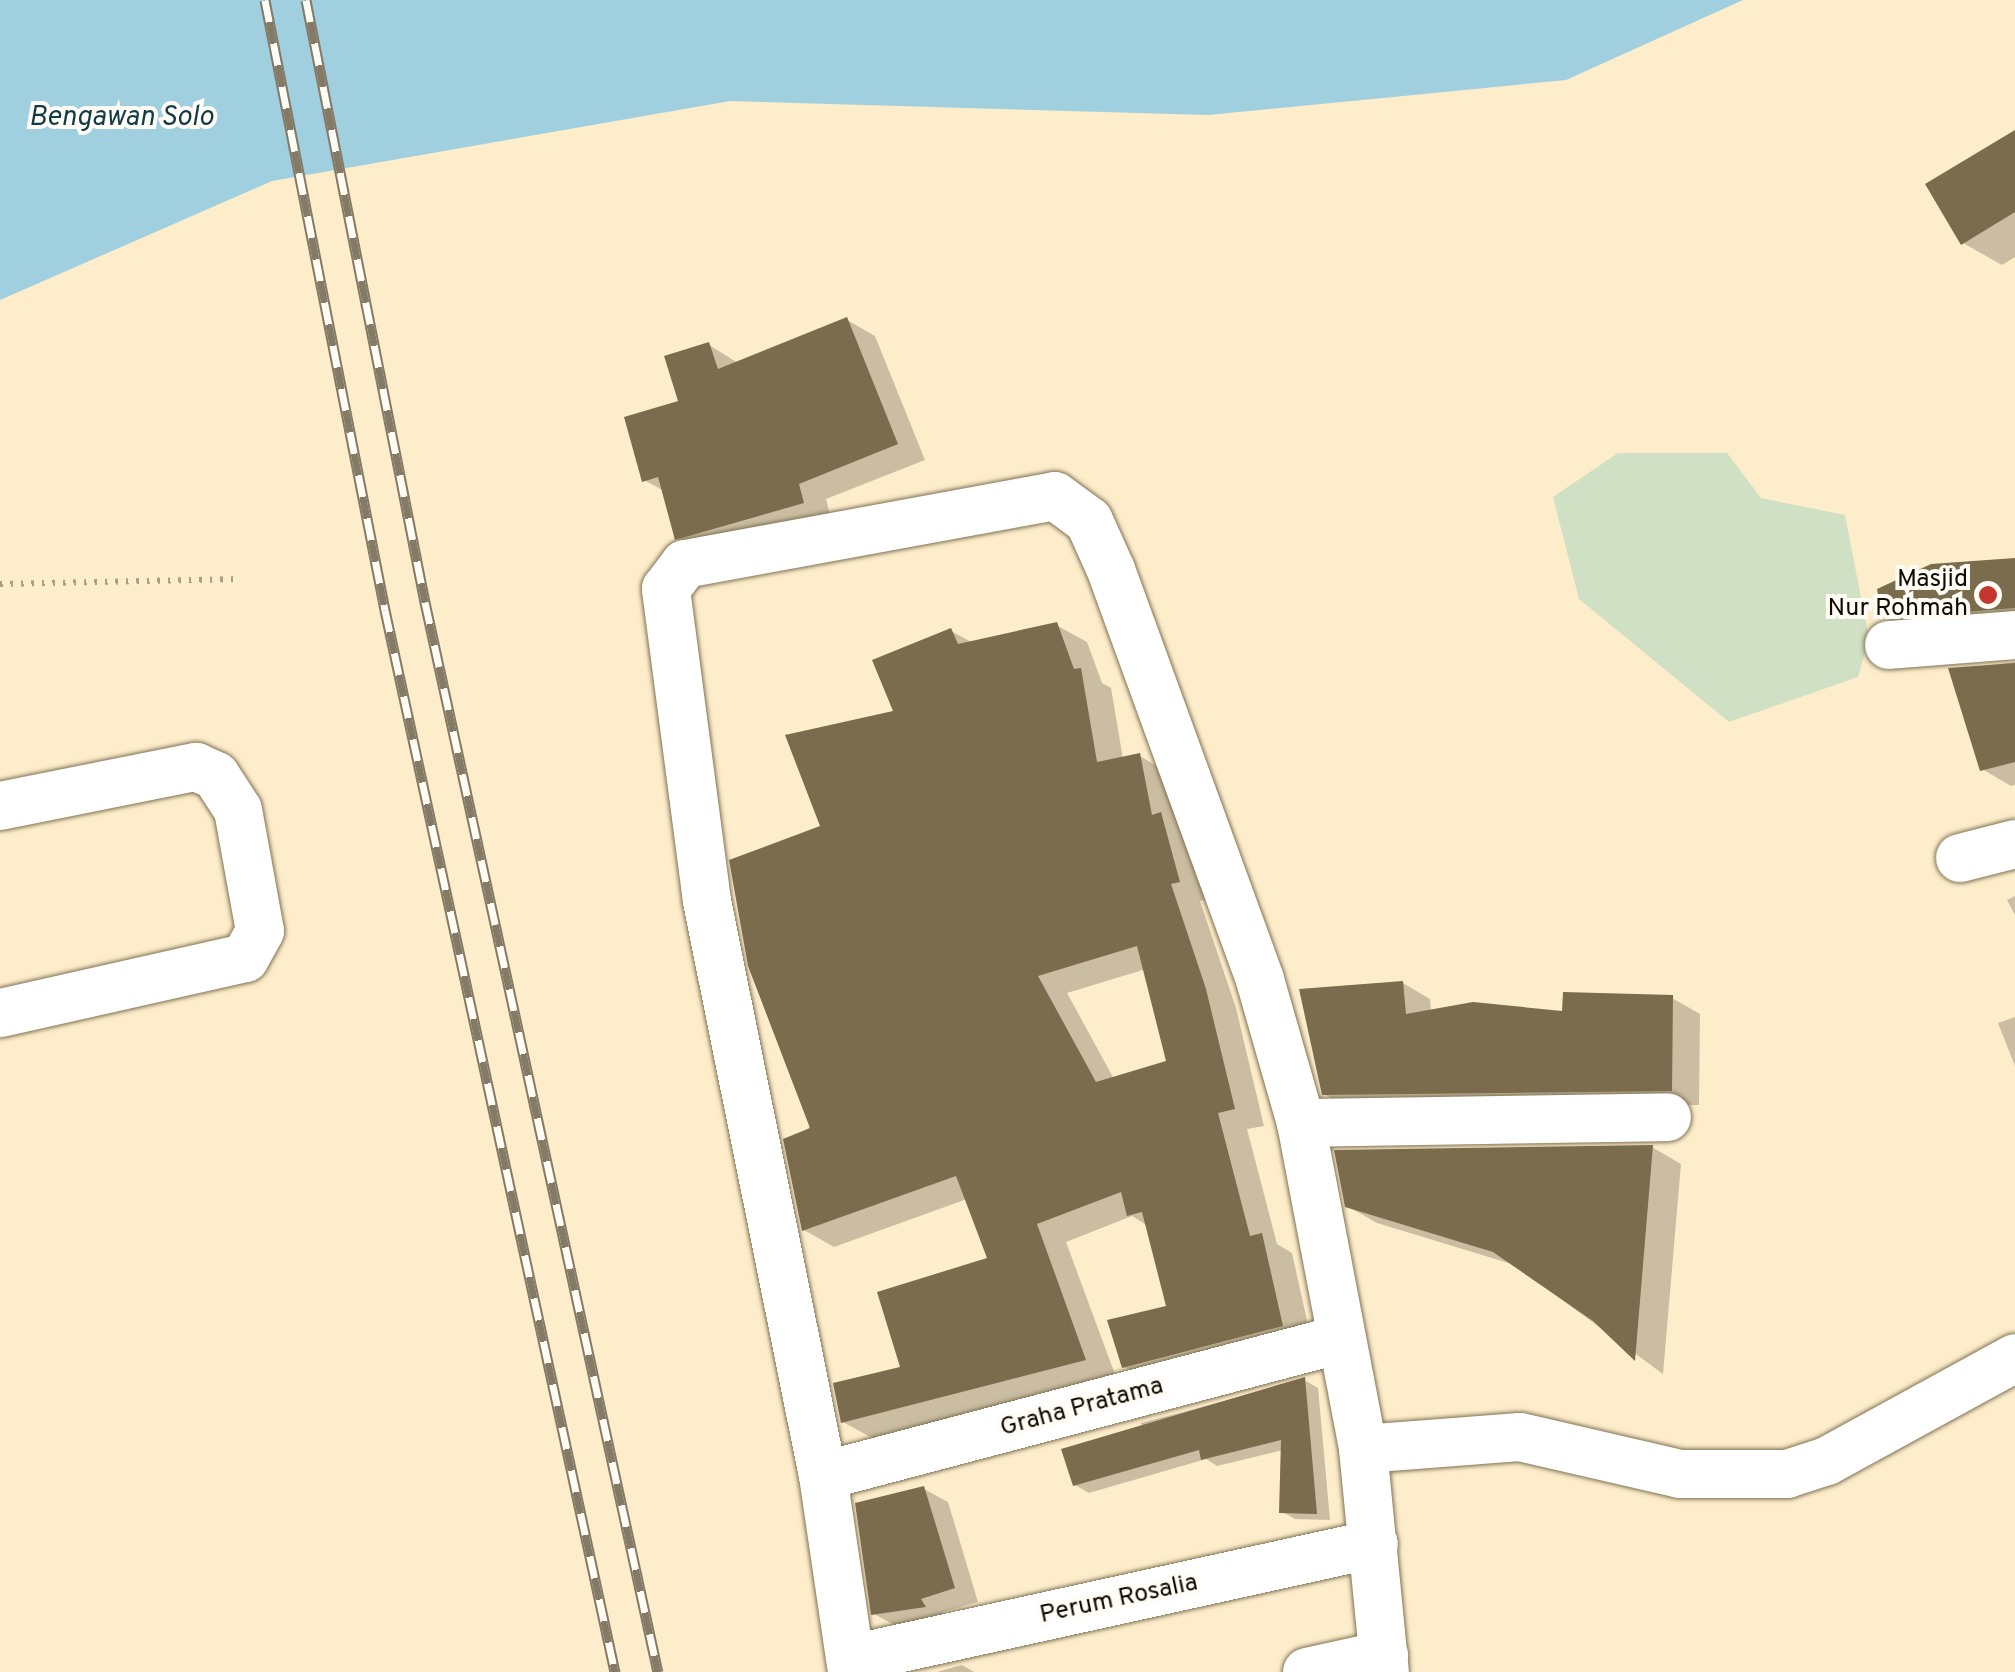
<!DOCTYPE html>
<html>
<head>
<meta charset="utf-8">
<style>
	body { margin:0 }
	#map { position:relative; width:2015px; height:1672px; overflow:hidden; background:#fdedcb; font-family:Overpass,sans-serif }
	div>[style] { position:absolute }
	[style*='--x'] { left:calc(var(--x)*1px); top:calc(var(--y)*1px); width:calc(var(--w)*1px); rotate:calc(var(--a)*1deg) }
	.green>* { inset:0; background:#d0e0c4 }
	.water>* { inset:0; background:#a0cfe0 }
	.shadow>* { inset:0; background:#0003 }
	.building>* { inset:0; background:#7a6c4d }
	.path>* { height:6px; margin-top:-3px; transform-origin:0; background:repeating-linear-gradient(90deg,#aa9e85 0 2.5px,transparent 0 10.5px) }
	.roads { filter:drop-shadow(0 0 2px #807253) drop-shadow(0 0 2px #807253) }
	.minor>* { height:48px; margin:-24px; padding:0 24px; transform-origin:24px; border-radius:24px; background:#fff }
	.rail>* { height:11px; margin-top:-5.5px; transform-origin:0; background:repeating-linear-gradient(90deg,#fffcf5 0 22px,#857a65 0 44px); box-sizing:border-box; border-block:2px solid #857a65 }
	.dots>* { width:28px; height:28px; translate:-50% -50%; box-sizing:border-box; border:5px solid #fffcf5; border-radius:50% }
	span { translate:-50% -50%; white-space:nowrap; text-align:center; line-height:1.15; -webkit-text-stroke:8px #fffcf5; paint-order:stroke }
	.poi-label { font-size:25px; color:#100b02 }
	.right { translate:-100% -50%; text-align:right }
	.street-label { font-size:25px; color:#100b02 }
	.water-label { font-size:28px; color:#123b48; font-style:italic }
</style>
</head>
<body>
<div id="map">
	<div class="green">
		<i style="clip-path:polygon(1618px 453px,1727px 453px,1761px 498px,1845px 515px,1869px 639px,1858px 677px,1729px 722px,1579px 599px,1553px 497px)"></i>
	</div>
	<div class="water">
		<i style="clip-path:polygon(0 0,1743px 0,1566px 80px,1208px 115px,730px 101px,272px 181px,0 300px)"></i>
	</div>
	<div class="shadow">
		<i style="clip-path:polygon(2015px 133px,2015px 257px,2002px 265px,1963px 243px)"></i>
		<i style="clip-path:polygon(847px 320px,875px 336px,925px 460px,826px 499px,831px 519px,705px 554px,677px 538px,664px 491px,644px 480px,709px 345px,738px 363px)"></i>
		<i style="clip-path:polygon(2015px 560px,2015px 625px,1914px 634px,1885px 617px)"></i>
		<i style="clip-path:polygon(evenodd,1056px 625px,1087px 642px,1102px 683px,1111px 688px,1123px 759px,1140px 756px,1170px 774px,1209px 899px,1200px 901px,1236px 1008px,1264px 1126px,1247px 1129px,1277px 1244px,1292px 1253px,1312px 1343px,1155px 1384px,1124px 1367px,1169px 1308px,1148px 1226px,1132px 1216px,1066px 1242px,1116px 1377px,874px 1439px,843px 1422px,903px 1369px,991px 1260px,967px 1199px,834px 1247px,804px 1230px,823px 827px,951px 631px,973px 643px,1056px 625px,1146px 969px,1169px 1063px,1114px 1079px,1067px 993px,1146px 969px)"></i>
		<i style="clip-path:polygon(2015px 662px,2015px 785px,2011px 786px,1982px 769px,1951px 670px)"></i>
		<i style="clip-path:polygon(2015px 896px,2015px 915px,2007px 900px)"></i>
		<i style="clip-path:polygon(1403px 983px,1430px 999px,1431px 1012px,1565px 1013px,1672px 998px,1700px 1014px,1699px 1105px,1352px 1110px,1324px 1094px)"></i>
		<i style="clip-path:polygon(2015px 1017px,2015px 1066px,1998px 1023px)"></i>
		<i style="clip-path:polygon(1652px 1147px,1681px 1164px,1663px 1374px,1515px 1265px,1377px 1223px,1347px 1206px)"></i>
		<i style="clip-path:polygon(1304px 1380px,1318px 1388px,1330px 1520px,1295px 1519px,1281px 1511px,1283px 1450px,1217px 1466px,1206px 1459px,1089px 1493px,1075px 1485px,1143px 1429px,1141px 1423px)"></i>
		<i style="clip-path:polygon(924px 1489px,948px 1502px,978px 1602px,943px 1612px,948px 1620px,898px 1627px,874px 1614px)"></i>
		<i style="clip-path:polygon(962px 1665px,974px 1672px,937px 1672px)"></i>
	</div>
	<div class="building">
		<i style="clip-path:polygon(2015px 130px,2015px 212px,1961px 245px,1925px 184px)"></i>
		<i style="clip-path:polygon(847px 317px,898px 444px,799px 484px,804px 503px,675px 540px,658px 477px,642px 482px,624px 417px,678px 401px,664px 356px,709px 342px,718px 369px)"></i>
		<i style="clip-path:polygon(2015px 558px,2015px 608px,1882px 619px,1877px 589px,1931px 564px)"></i>
		<i style="clip-path:polygon(evenodd,1057px 622px,1074px 669px,1081px 668px,1097px 762px,1140px 753px,1152px 815px,1161px 812px,1180px 882px,1171px 884px,1206px 989px,1235px 1109px,1218px 1113px,1250px 1236px,1262px 1233px,1283px 1326px,1122px 1368px,1107px 1320px,1166px 1306px,1142px 1212px,1127px 1216px,1121px 1192px,1037px 1224px,1086px 1360px,841px 1423px,833px 1383px,900px 1367px,877px 1292px,987px 1258px,956px 1176px,802px 1231px,783px 1139px,810px 1128px,748px 966px,729px 860px,820px 826px,785px 735px,893px 711px,872px 660px,951px 628px,958px 644px,1057px 622px,1137px 946px,1166px 1061px,1096px 1082px,1038px 976px,1137px 946px)"></i>
		<i style="clip-path:polygon(2015px 663px,2015px 762px,1980px 771px,1948px 668px)"></i>
		<i style="clip-path:polygon(1403px 981px,1406px 1014px,1473px 1002px,1562px 1011px,1563px 992px,1673px 995px,1672px 1091px,1322px 1095px,1299px 989px)"></i>
		<i style="clip-path:polygon(1653px 1145px,1635px 1361px,1593px 1321px,1493px 1252px,1345px 1207px,1334px 1150px)"></i>
		<i style="clip-path:polygon(1305px 1377px,1317px 1514px,1279px 1513px,1281px 1440px,1201px 1460px,1199px 1450px,1073px 1486px,1061px 1449px)"></i>
		<i style="clip-path:polygon(924px 1486px,955px 1588px,921px 1599px,926px 1607px,871px 1615px,855px 1503px)"></i>
	</div>
	<div class="path">
		<i style="--x:0;--y:584;--w:240;--a:-1.2"></i>
	</div>
	<div class="roads">
		<div class="minor">
			<i style="--x:1889;--y:645;--w:126;--a:-4.5"></i>
			<i style="--x:0;--y:806;--w:200;--a:-11.3"></i>
			<i style="--x:196;--y:767;--w:22;--a:24"></i>
			<i style="--x:216;--y:776;--w:40;--a:57.1"></i>
			<i style="--x:238;--y:810;--w:123;--a:79.7"></i>
			<i style="--x:260;--y:931;--w:31;--a:119"></i>
			<i style="--x:245;--y:958;--w:251;--a:167.3"></i>
			<i style="--x:1960;--y:858;--w:57;--a:-14.3"></i>
			<i style="--x:1301;--y:1123;--w:366;--a:-0.9"></i>
			<i style="--x:1363;--y:1449;--w:157;--a:-4.4"></i>
			<i style="--x:1520;--y:1437;--w:164;--a:13"></i>
			<i style="--x:1680;--y:1474;--w:107;--a:0"></i>
			<i style="--x:1787;--y:1474;--w:42;--a:-18"></i>
			<i style="--x:1827;--y:1461;--w:214;--a:-28.7"></i>
			<i style="--x:823;--y:1476;--w:536;--a:-14.81"></i>
			<i style="--x:865;--y:1656;--w:521;--a:-12.41"></i>
			<i style="--x:852;--y:1672;--w:198;--a:-98.4"></i>
			<i style="--x:823;--y:1476;--w:587;--a:-101.41"></i>
			<i style="--x:707;--y:901;--w:315;--a:-97.5"></i>
			<i style="--x:666;--y:589;--w:31;--a:-53"></i>
			<i style="--x:685;--y:564;--w:376;--a:-10.4"></i>
			<i style="--x:1055;--y:496;--w:42;--a:36.3"></i>
			<i style="--x:1089;--y:521;--w:54;--a:65.8"></i>
			<i style="--x:1111;--y:570;--w:436;--a:70"></i>
			<i style="--x:1260;--y:980;--w:149;--a:74"></i>
			<i style="--x:1301;--y:1123;--w:332;--a:79.2"></i>
			<i style="--x:1363;--y:1449;--w:224;--a:84.4"></i>
			<i style="--x:1307;--y:1672;--w:79;--a:-12.4"></i>
		</div>
	</div>
	<div class="rail">
		<i style="--x:265;--y:0;--w:622;--a:78.87"></i>
		<i style="--x:385;--y:610;--w:1087;--a:77.78"></i>
		<i style="--x:306;--y:0;--w:614;--a:78.82"></i>
		<i style="--x:425;--y:602;--w:1095;--a:77.72"></i>
	</div>
	<div class="dots">
		<i style="left:1988px;top:595px;background:#c4362e"></i>
	</div>
	<div class="poi-label">
		<span class="right" style="left:1968px;top:595px">Masjid<br>Nur Rohmah</span>
	</div>
	<div class="street-label">
		<span style="left:1082px;top:1408px;rotate:-15deg">Graha Pratama</span>
		<span style="left:1119px;top:1600px;rotate:-12deg">Perum Rosalia</span>
	</div>
	<div class="water-label">
		<span style="left:121px;top:118px">Bengawan Solo</span>
	</div>
</div>
</body>
</html>
